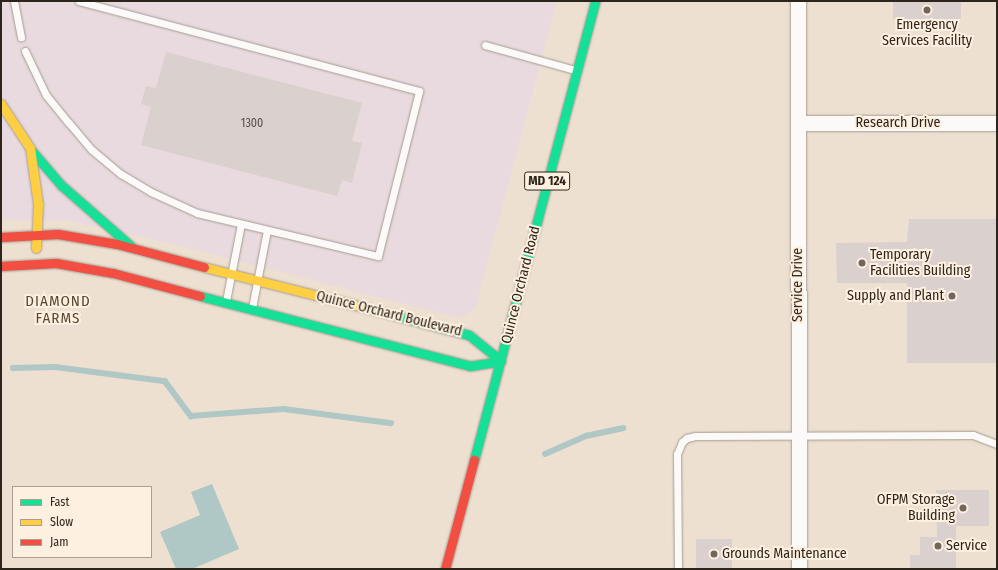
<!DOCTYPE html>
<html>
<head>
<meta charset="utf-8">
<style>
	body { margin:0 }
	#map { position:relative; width:998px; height:570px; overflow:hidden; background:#ede0d1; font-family:"Fira Sans Condensed",sans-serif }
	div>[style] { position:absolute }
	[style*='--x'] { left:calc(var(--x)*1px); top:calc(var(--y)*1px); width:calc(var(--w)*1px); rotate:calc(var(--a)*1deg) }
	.commercial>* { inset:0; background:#e8dade }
	.water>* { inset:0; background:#afc8c6 }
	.stream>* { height:5.5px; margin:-2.75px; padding:0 2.75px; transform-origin:2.75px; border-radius:2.75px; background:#afc8c6 }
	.building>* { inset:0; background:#dad0ce }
	.roads { filter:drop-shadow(0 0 1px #a69c91) drop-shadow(0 0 1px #a69c91) }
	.lane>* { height:7px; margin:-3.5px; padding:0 3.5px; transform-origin:3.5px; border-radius:3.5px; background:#fcfaf8 }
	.street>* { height:15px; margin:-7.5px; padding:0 7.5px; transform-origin:7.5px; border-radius:7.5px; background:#fcfaf8 }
	.fast>* { height:9px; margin:-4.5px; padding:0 4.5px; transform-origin:4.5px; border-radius:4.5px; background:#16e098 }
	.slow>* { height:9px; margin:-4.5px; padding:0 4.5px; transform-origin:4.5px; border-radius:4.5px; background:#ffcf43 }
	.jam>* { height:9px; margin:-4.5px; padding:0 4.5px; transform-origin:4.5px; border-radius:4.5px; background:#f24e42 }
	.dots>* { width:11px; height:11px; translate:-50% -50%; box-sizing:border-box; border:2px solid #fef0e0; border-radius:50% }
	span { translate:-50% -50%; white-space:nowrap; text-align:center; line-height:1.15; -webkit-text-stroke:4px #fef0e0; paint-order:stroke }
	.number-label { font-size:12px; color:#595149 }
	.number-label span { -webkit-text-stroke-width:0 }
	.shield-label span { padding:1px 3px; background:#fef0e0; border:1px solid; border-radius:3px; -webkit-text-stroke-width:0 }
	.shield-label { font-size:13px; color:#2d251b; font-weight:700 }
	.poi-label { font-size:14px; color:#2d251b }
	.left { translate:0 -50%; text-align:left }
	.right { translate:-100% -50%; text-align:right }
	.street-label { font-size:14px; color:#2d251b }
	.neighbourhood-label { font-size:15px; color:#5a4730; letter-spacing:1px }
	.frame { position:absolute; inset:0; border:2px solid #2d251b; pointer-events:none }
	.legend { position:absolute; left:12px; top:486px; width:140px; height:72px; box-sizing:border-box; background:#fef0e0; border:1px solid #aa9f91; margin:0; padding:5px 7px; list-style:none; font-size:12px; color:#2d251b }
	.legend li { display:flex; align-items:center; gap:8px; height:20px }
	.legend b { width:20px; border:1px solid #aa9f91 }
</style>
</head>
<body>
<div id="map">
	<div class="commercial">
		<i style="clip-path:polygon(1px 1px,557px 1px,475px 309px,459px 318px,185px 247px,66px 220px,1px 220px)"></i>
	</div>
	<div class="water">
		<i style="clip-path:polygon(212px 484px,239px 549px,192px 569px,176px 569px,160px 532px,200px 515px,191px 492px)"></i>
	</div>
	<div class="stream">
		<i style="--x:13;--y:368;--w:42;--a:-1.4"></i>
		<i style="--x:55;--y:367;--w:111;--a:7.3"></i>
		<i style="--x:165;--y:381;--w:44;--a:53.4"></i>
		<i style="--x:191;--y:416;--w:93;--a:-4.3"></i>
		<i style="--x:284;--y:409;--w:108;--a:7.5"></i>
		<i style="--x:545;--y:454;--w:45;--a:-23.7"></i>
		<i style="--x:586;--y:436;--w:38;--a:-12"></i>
	</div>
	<div class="building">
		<i style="clip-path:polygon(893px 1px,961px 1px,961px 19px,893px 19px)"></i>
		<i style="clip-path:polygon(166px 52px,362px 103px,352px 141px,362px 143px,352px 183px,342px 180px,337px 196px,141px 145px,151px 107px,141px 104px,146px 86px,156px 88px)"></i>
		<i style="clip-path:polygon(909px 219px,997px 219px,997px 363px,907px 363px,907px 283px,837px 283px,836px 243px,907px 242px)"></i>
		<i style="clip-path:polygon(936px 490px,989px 490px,989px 526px,956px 526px,956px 569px,910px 569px,910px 555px,920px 555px,920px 537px,937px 537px)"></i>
		<i style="clip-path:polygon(696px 539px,732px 539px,732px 569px,696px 569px)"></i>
	</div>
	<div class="roads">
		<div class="lane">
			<i style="--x:14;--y:1;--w:37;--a:79"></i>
			<i style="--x:485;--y:45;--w:93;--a:15.5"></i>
			<i style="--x:25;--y:51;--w:49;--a:64.5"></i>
			<i style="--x:46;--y:95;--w:36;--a:51"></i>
			<i style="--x:69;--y:123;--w:35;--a:50"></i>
			<i style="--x:92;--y:150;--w:38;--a:40"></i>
			<i style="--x:121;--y:174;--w:35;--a:31"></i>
			<i style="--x:151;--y:192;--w:51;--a:24.5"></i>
			<i style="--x:197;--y:213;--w:186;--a:13.4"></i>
			<i style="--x:378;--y:256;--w:170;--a:-76"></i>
			<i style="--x:419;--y:91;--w:352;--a:-165.2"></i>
			<i style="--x:226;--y:301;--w:78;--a:-79"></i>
			<i style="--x:252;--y:308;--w:79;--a:-79.1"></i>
			<i style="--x:678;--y:569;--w:115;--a:-90.5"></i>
			<i style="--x:677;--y:454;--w:13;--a:-67"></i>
			<i style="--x:682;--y:442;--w:6;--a:-39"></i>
			<i style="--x:687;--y:438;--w:8;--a:-14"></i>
			<i style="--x:695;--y:436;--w:278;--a:-0.2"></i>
			<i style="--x:973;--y:435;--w:26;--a:21"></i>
		</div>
		<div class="street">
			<i style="--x:798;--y:1;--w:568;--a:89.9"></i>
			<i style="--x:798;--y:123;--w:199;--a:0"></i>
		</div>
		<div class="fast">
			<i style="--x:31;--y:150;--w:46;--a:49.4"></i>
			<i style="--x:61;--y:185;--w:94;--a:41.1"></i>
			<i style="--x:200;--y:296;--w:279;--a:14.5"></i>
			<i style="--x:470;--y:366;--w:31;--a:-9"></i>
			<i style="--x:366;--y:308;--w:106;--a:14.7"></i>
			<i style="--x:469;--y:335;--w:41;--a:39.1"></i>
			<i style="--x:474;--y:460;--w:475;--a:-75.2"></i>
		</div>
		<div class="slow">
			<i style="--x:1;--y:104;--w:53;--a:56.6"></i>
			<i style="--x:30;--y:148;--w:57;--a:81.9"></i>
			<i style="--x:38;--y:204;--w:44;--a:92.6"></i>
			<i style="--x:204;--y:267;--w:167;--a:14.2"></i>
		</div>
		<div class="jam">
			<i style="--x:1;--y:237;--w:57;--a:-3"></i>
			<i style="--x:58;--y:234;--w:60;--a:9.6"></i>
			<i style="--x:117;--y:244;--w:90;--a:14.8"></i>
			<i style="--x:1;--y:266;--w:55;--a:-3.1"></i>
			<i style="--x:56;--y:263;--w:58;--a:10"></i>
			<i style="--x:113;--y:273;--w:90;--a:14.8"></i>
			<i style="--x:445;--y:569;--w:113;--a:-75.1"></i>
		</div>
	</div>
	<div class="dots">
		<i style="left:927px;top:10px;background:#70665b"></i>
		<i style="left:862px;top:263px;background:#70665b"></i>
		<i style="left:952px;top:296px;background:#70665b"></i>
		<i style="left:963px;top:508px;background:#70665b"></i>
		<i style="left:938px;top:546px;background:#70665b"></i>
		<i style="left:714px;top:554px;background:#70665b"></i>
	</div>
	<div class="number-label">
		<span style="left:252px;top:124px">1300</span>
	</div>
	<div class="shield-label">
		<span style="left:547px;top:181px">MD 124</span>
	</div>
	<div class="poi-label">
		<span style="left:927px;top:33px">Emergency<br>Services Facility</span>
		<span class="left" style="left:870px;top:263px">Temporary<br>Facilities Building</span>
		<span class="right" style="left:944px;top:296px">Supply and Plant</span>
		<span class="right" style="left:955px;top:508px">OFPM Storage<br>Building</span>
		<span class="left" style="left:946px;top:546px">Service</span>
		<span class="left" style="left:722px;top:554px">Grounds Maintenance</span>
	</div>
	<div class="street-label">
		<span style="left:898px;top:123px">Research Drive</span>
		<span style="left:521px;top:285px;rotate:-76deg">Quince Orchard Road</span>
		<span style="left:798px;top:285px;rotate:-90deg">Service Drive</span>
		<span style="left:389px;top:314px;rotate:14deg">Quince Orchard Boulevard</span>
	</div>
	<div class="neighbourhood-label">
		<span style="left:58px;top:310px">DIAMOND<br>FARMS</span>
	</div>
	<div class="frame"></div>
	<ul class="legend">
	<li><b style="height:5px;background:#16e098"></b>Fast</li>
	<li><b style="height:5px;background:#ffcf43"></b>Slow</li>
	<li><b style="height:5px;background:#f24e42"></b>Jam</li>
	</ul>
</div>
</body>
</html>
